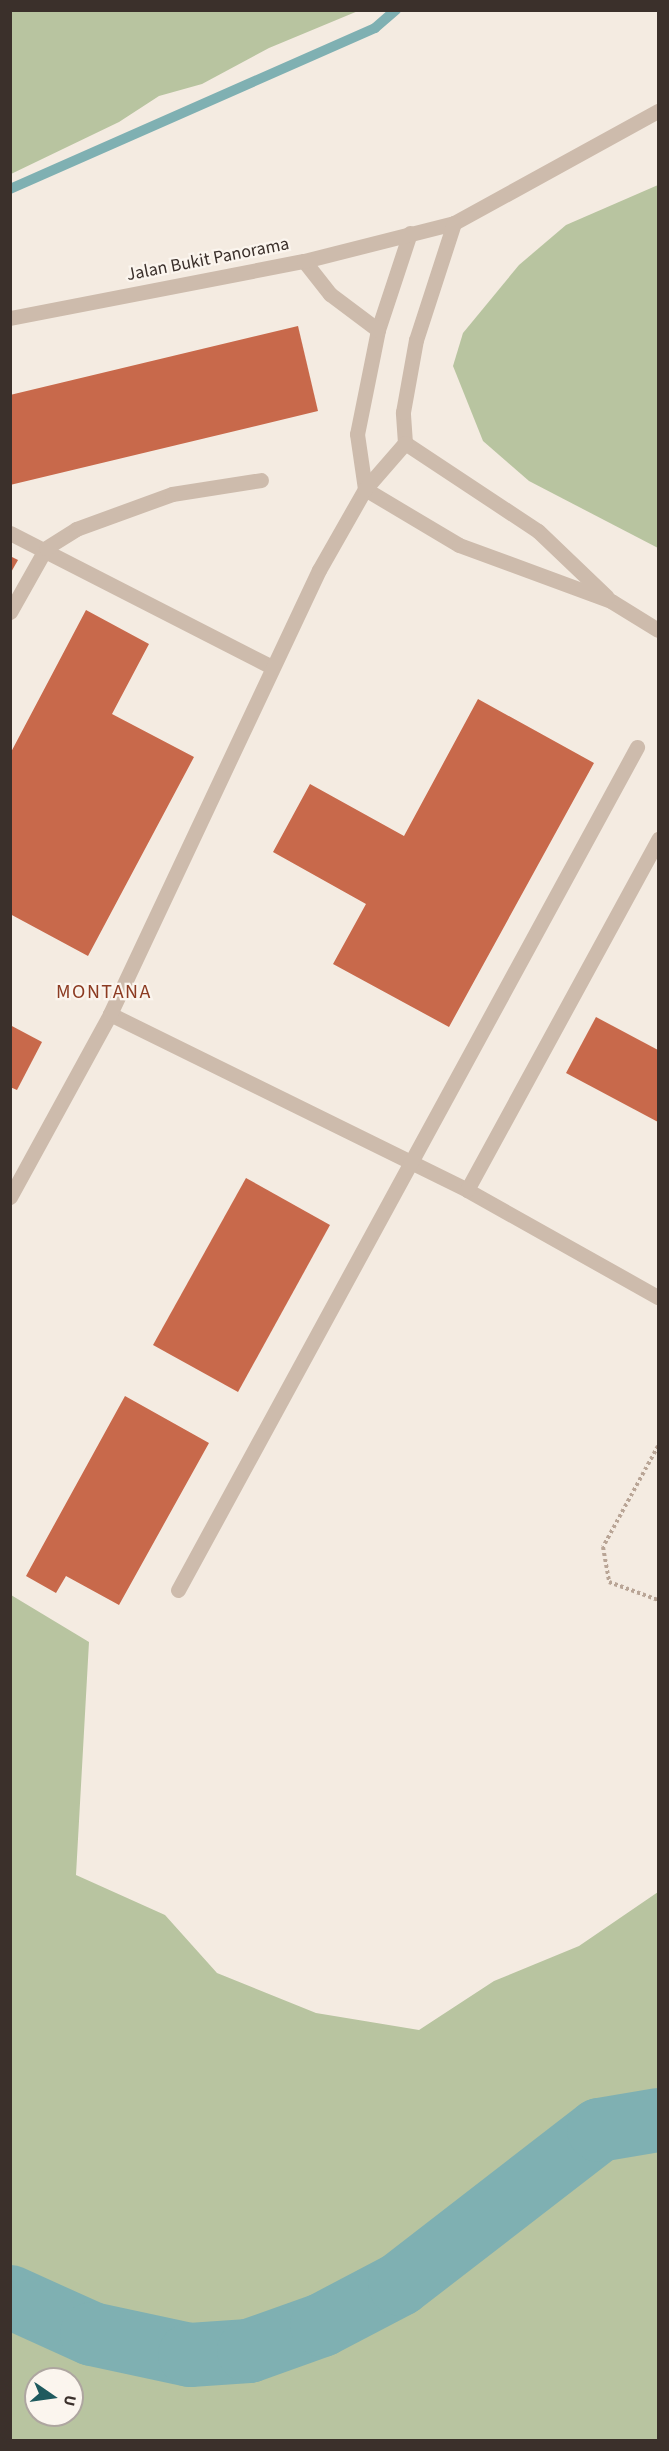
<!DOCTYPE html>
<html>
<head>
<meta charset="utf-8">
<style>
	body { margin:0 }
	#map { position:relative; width:669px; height:2451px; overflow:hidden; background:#f4ebe1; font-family:"Source Sans 3",sans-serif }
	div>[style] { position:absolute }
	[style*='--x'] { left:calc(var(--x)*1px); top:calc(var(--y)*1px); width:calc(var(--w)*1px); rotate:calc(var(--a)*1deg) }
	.green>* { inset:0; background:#b8c4a0 }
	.stream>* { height:10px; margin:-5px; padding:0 5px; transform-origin:5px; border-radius:5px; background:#7fb0b2 }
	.river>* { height:64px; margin:-32px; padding:0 32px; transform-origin:32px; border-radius:32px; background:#7fb0b2 }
	.building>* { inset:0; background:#c8694b }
	.path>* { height:4px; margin-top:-2px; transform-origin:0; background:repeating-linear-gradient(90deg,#b9a596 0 3px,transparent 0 6px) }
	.street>* { height:15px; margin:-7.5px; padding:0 7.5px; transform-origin:7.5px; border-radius:7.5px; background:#cdbbac }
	span { translate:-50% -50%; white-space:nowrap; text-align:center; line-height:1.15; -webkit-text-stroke:4.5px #fbf5ee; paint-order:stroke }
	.street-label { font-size:18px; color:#3b302b }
	.neighbourhood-label { font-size:20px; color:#8c3b22; letter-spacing:1.5px }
	.frame { position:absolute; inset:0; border:12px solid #3b302b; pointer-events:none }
	.north { position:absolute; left:24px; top:2367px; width:60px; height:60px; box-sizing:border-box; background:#fbf5ee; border:2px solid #aea6a0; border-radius:50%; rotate:103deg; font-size:16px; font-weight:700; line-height:24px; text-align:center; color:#3b302b }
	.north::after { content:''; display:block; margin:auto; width:21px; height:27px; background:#1f5a5e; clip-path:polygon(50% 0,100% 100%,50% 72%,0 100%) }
</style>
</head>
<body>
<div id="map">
	<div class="green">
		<i style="clip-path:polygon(11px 10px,358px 10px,358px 11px,269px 48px,202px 84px,159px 96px,119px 122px,11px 174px)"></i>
		<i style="clip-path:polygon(658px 185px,658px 548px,529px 481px,483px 441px,453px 366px,463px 333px,519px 265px,566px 225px)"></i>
		<i style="clip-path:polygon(evenodd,11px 1595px,89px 1642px,76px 1875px,165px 1915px,217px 1973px,316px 2013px,419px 2030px,494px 1981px,579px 1946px,658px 1892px,658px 2440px,11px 2440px,11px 1595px,36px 2379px,72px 2379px,72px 2415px,36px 2415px,36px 2379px)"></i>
	</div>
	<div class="stream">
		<i style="--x:10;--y:189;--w:399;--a:-23.8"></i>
		<i style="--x:375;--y:28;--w:28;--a:-41"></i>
	</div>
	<div class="river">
		<i style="--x:10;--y:2297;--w:90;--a:24.3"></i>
		<i style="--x:92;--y:2334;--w:100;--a:12.1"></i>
		<i style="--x:190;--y:2355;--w:59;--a:-3.9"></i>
		<i style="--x:249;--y:2351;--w:77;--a:-19.6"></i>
		<i style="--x:322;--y:2325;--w:88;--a:-27.7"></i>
		<i style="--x:400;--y:2284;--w:252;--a:-37.7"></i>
		<i style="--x:599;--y:2130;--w:60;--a:-9.6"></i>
	</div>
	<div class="building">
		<i style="clip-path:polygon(298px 326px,318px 411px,10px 485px,10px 395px)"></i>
		<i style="clip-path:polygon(10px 556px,18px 560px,10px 574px)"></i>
		<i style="clip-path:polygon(86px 610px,149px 644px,112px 714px,194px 757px,88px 956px,10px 914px,10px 754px)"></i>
		<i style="clip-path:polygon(478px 699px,594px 763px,449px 1027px,333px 964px,366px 904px,273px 852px,310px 784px,404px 836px)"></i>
		<i style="clip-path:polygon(596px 1017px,658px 1050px,658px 1122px,566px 1073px)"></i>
		<i style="clip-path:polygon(10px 1025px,42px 1042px,17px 1090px,10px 1087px)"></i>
		<i style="clip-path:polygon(246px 1178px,330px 1225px,238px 1392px,153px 1345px)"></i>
		<i style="clip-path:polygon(125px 1396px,209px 1443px,119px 1605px,66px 1576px,56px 1593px,26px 1576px)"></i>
	</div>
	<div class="path">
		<i style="--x:658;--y:1446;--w:115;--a:118.6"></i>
		<i style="--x:603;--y:1547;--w:36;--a:80"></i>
		<i style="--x:609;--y:1582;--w:52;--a:20.2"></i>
	</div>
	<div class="street">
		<i style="--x:410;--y:233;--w:102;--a:108.3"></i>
		<i style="--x:378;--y:330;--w:106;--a:101.4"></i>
		<i style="--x:357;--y:434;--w:56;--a:81.7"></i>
		<i style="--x:365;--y:489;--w:109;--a:30.8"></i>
		<i style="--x:459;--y:545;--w:162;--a:20.2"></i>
		<i style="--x:611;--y:601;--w:55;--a:31.7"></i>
		<i style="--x:304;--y:261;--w:42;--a:51.8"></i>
		<i style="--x:330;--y:294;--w:60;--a:36.9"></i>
		<i style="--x:10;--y:318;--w:299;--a:-11"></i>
		<i style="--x:304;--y:261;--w:155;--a:-14.2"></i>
		<i style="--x:454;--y:223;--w:233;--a:-28.8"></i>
		<i style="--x:405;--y:443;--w:159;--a:33.5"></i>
		<i style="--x:538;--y:531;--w:95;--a:43.7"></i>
		<i style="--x:405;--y:443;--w:31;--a:-94"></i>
		<i style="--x:403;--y:412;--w:73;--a:-79.8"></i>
		<i style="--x:416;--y:340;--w:123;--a:-72"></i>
		<i style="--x:10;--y:533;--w:292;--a:27.1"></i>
		<i style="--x:10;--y:612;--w:73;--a:-60.6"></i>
		<i style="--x:46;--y:548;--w:36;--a:-32"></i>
		<i style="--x:76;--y:529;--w:102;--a:-20"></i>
		<i style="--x:172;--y:494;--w:90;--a:-8.9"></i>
		<i style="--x:110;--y:1014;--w:398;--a:26.2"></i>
		<i style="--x:467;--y:1190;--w:219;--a:29.3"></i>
		<i style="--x:467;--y:1190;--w:400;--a:-61.4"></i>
		<i style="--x:10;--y:1197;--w:209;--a:-61.3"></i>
		<i style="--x:110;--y:1014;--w:491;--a:-64.8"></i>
		<i style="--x:319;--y:570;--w:93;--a:-60.4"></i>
		<i style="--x:365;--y:489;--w:61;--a:-49"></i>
		<i style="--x:178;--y:1590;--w:960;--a:-61.43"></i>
	</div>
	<div class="street-label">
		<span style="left:208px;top:260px;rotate:-11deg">Jalan Bukit Panorama</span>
	</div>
	<div class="neighbourhood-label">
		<span style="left:104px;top:992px">MONTANA</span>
	</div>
	<div class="frame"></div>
	<div class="north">U</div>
</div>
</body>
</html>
